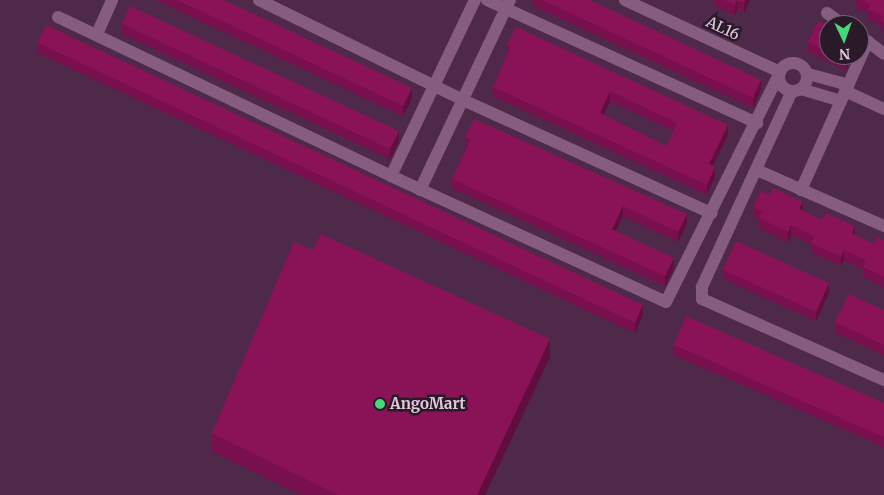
<!DOCTYPE html>
<html>
<head>
<meta charset="utf-8">
<style>
	body { margin:0 }
	#map { position:relative; width:884px; height:495px; overflow:hidden; background:#4e294a; font-family:Merriweather,serif }
	div>[style] { position:absolute }
	[style*='--x'] { left:calc(var(--x)*1px); top:calc(var(--y)*1px); width:calc(var(--w)*1px); rotate:calc(var(--a)*1deg) }
	.minor>* { height:12px; margin:-6px; padding:0 6px; transform-origin:6px; border-radius:6px; background:#865d81 }
	.minor>.ring { margin:-6px; padding:0; box-sizing:content-box; background:none; border:12px solid #865d81; border-radius:50% }
	.wall>* { inset:0; background:#77104c }
	.shaded-wall>* { inset:0; background:#610d3e }
	.building>* { inset:0; background:#8a1358 }
	.dots>* { width:14px; height:14px; translate:-50% -50%; box-sizing:border-box; border:2px solid #2a1928; border-radius:50% }
	span { translate:-50% -50%; white-space:nowrap; text-align:center; line-height:1.15; -webkit-text-stroke:5px #2a1928; paint-order:stroke }
	.street-label { font-size:15px; color:#e0c9dc }
	.poi-label { font-size:15px; color:#e0c9dc; font-weight:700 }
	.left { translate:0 -50%; text-align:left }
	.north { position:absolute; left:819px; top:15px; width:50px; height:50px; box-sizing:border-box; background:#2a1928; border:1px solid #735f70; border-radius:50%; rotate:177deg; font-size:14px; font-weight:700; line-height:20px; text-align:center; color:#e0c9dc }
	.north::after { content:''; display:block; margin:auto; width:18px; height:22px; background:#46d77a; clip-path:polygon(50% 0,100% 100%,50% 72%,0 100%) }
</style>
</head>
<body>
<div id="map">
	<div class="minor">
		<i style="--x:259;--y:0;--w:227;--a:26.1"></i>
		<i style="--x:463;--y:100;--w:273;--a:24.5"></i>
		<i style="--x:487;--y:0;--w:297;--a:24.5"></i>
		<i style="--x:827;--y:13;--w:21;--a:35"></i>
		<i style="--x:58;--y:17;--w:369;--a:25.5"></i>
		<i style="--x:391;--y:176;--w:302;--a:24.6"></i>
		<i style="--x:666;--y:302;--w:257;--a:-63.6"></i>
		<i style="--x:780;--y:72;--w:171;--a:-155.1"></i>
		<i style="--x:97;--y:34;--w:37;--a:-66"></i>
		<i style="--x:859;--y:35;--w:31;--a:37"></i>
		<i class="ring" style="left:779px;top:63px;width:16px;height:16px"></i>
		<i style="--x:808;--y:74;--w:42;--a:15"></i>
		<i style="--x:801;--y:89;--w:42;--a:16.7"></i>
		<i style="--x:792;--y:91;--w:216;--a:114.7"></i>
		<i style="--x:702;--y:287;--w:12;--a:90"></i>
		<i style="--x:702;--y:299;--w:199;--a:24"></i>
		<i style="--x:845;--y:91;--w:43;--a:24.8"></i>
		<i style="--x:757;--y:170;--w:139;--a:23.8"></i>
		<i style="--x:391;--y:176;--w:195;--a:-64.5"></i>
		<i style="--x:420;--y:190;--w:210;--a:-64.7"></i>
		<i style="--x:801;--y:190;--w:163;--a:-65.8"></i>
	</div>
	<div class="wall">
		<i style="clip-path:polygon(156px 0,224px 0,412px 98px,403px 116px)"></i>
		<i style="clip-path:polygon(534px 0,590px 0,761px 89px,753px 108px,534px 6px)"></i>
		<i style="clip-path:polygon(713px 0,750px 0,744px 13px,737px 10px,735px 15px,713px 5px)"></i>
		<i style="clip-path:polygon(855px 0,884px 0,884px 31px,881px 30px,881px 25px,868px 19px,868px 13px,855px 7px)"></i>
		<i style="clip-path:polygon(122px 24px,399px 141px,390px 159px,122px 34px)"></i>
		<i style="clip-path:polygon(829px 26px,829px 55px,852px 55px,846px 70px,808px 52px,808px 42px)"></i>
		<i style="clip-path:polygon(38px 43px,643px 315px,635px 333px,38px 53px)"></i>
		<i style="clip-path:polygon(evenodd,507px 45px,728px 135px,713px 166px,715px 177px,707px 195px,493px 96px,493px 87px,507px 55px,507px 45px,610px 101px,674px 131px,667px 146px,604px 115px,610px 101px)"></i>
		<i style="clip-path:polygon(465px 137px,687px 224px,678px 242px,623px 216px,616px 231px,674px 268px,665px 286px,452px 188px,452px 179px,467px 147px,465px 146px)"></i>
		<i style="clip-path:polygon(753px 207px,803px 211px,874px 244px,884px 240px,884px 287px,863px 277px,863px 269px,844px 260px,841px 266px,811px 252px,811px 244px,791px 235px,788px 242px,759px 228px,759px 220px,753px 217px)"></i>
		<i style="clip-path:polygon(723px 270px,829px 293px,816px 321px,723px 279px)"></i>
		<i style="clip-path:polygon(884px 310px,884px 355px,835px 332px,835px 322px)"></i>
		<i style="clip-path:polygon(674px 345px,884px 403px,884px 447px,674px 355px)"></i>
		<i style="clip-path:polygon(550px 357px,485px 495px,301px 495px,212px 451px,212px 433px)"></i>
	</div>
	<div class="shaded-wall">
		<i style="clip-path:polygon(737px 0,737px 10px,735px 15px,735px 5px)"></i>
		<i style="clip-path:polygon(745px 0,750px 0,744px 13px,744px 3px)"></i>
		<i style="clip-path:polygon(848px 55px,852px 55px,846px 70px,846px 60px)"></i>
		<i style="clip-path:polygon(761px 80px,761px 89px,753px 108px,753px 98px)"></i>
		<i style="clip-path:polygon(412px 88px,412px 98px,403px 116px,403px 106px)"></i>
		<i style="clip-path:polygon(610px 91px,610px 101px,600px 123px,600px 113px)"></i>
		<i style="clip-path:polygon(728px 125px,728px 135px,709px 174px,709px 164px)"></i>
		<i style="clip-path:polygon(399px 131px,399px 141px,390px 159px,390px 149px)"></i>
		<i style="clip-path:polygon(715px 167px,715px 177px,707px 195px,707px 185px)"></i>
		<i style="clip-path:polygon(803px 202px,803px 211px,799px 209px)"></i>
		<i style="clip-path:polygon(623px 206px,623px 216px,612px 239px,612px 229px)"></i>
		<i style="clip-path:polygon(687px 214px,687px 224px,678px 242px,678px 232px)"></i>
		<i style="clip-path:polygon(791px 225px,791px 235px,788px 242px,788px 232px)"></i>
		<i style="clip-path:polygon(855px 226px,855px 236px,852px 233px)"></i>
		<i style="clip-path:polygon(844px 250px,844px 260px,841px 266px,841px 257px)"></i>
		<i style="clip-path:polygon(674px 258px,674px 268px,665px 286px,665px 276px)"></i>
		<i style="clip-path:polygon(829px 283px,829px 293px,816px 321px,816px 312px)"></i>
		<i style="clip-path:polygon(643px 305px,643px 315px,635px 333px,635px 323px)"></i>
		<i style="clip-path:polygon(550px 339px,550px 357px,485px 495px,477px 495px)"></i>
	</div>
	<div class="building">
		<i style="clip-path:polygon(177px 0,224px 0,412px 88px,403px 106px)"></i>
		<i style="clip-path:polygon(542px 0,590px 0,761px 80px,753px 98px)"></i>
		<i style="clip-path:polygon(724px 0,745px 0,744px 3px,737px 0,735px 5px)"></i>
		<i style="clip-path:polygon(860px 0,884px 0,884px 22px,881px 20px,883px 16px,868px 9px,870px 4px)"></i>
		<i style="clip-path:polygon(130px 6px,399px 131px,390px 149px,122px 24px)"></i>
		<i style="clip-path:polygon(818px 21px,829px 26px,829px 52px,808px 42px)"></i>
		<i style="clip-path:polygon(46px 25px,643px 305px,635px 323px,38px 43px)"></i>
		<i style="clip-path:polygon(evenodd,516px 27px,728px 125px,709px 164px,715px 167px,707px 185px,493px 87px,511px 47px,507px 45px,516px 27px,610px 91px,677px 123px,667px 146px,600px 113px,610px 91px)"></i>
		<i style="clip-path:polygon(835px 55px,848px 55px,846px 60px)"></i>
		<i style="clip-path:polygon(474px 119px,687px 214px,678px 232px,623px 206px,612px 229px,674px 258px,665px 276px,452px 179px,471px 139px,465px 137px)"></i>
		<i style="clip-path:polygon(773px 188px,803px 202px,799px 209px,822px 220px,826px 213px,855px 226px,852px 233px,874px 244px,877px 237px,884px 240px,884px 277px,863px 267px,866px 260px,844px 250px,841px 257px,811px 243px,814px 236px,791px 225px,788px 232px,759px 218px,762px 211px,753px 207px,761px 191px,770px 195px)"></i>
		<i style="clip-path:polygon(321px 234px,550px 339px,477px 495px,338px 495px,212px 433px,294px 242px,313px 250px)"></i>
		<i style="clip-path:polygon(736px 241px,829px 283px,816px 312px,723px 270px)"></i>
		<i style="clip-path:polygon(849px 294px,884px 310px,884px 345px,835px 322px)"></i>
		<i style="clip-path:polygon(686px 316px,884px 403px,884px 437px,674px 345px)"></i>
	</div>
	<div class="dots">
		<i style="left:380px;top:404px;background:#46d77a"></i>
	</div>
	<div class="street-label">
		<span style="left:723px;top:28px;rotate:25deg">AL16</span>
	</div>
	<div class="poi-label">
		<span class="left" style="left:390px;top:404px">AngoMart</span>
	</div>
	<div class="north">N</div>
</div>
</body>
</html>
